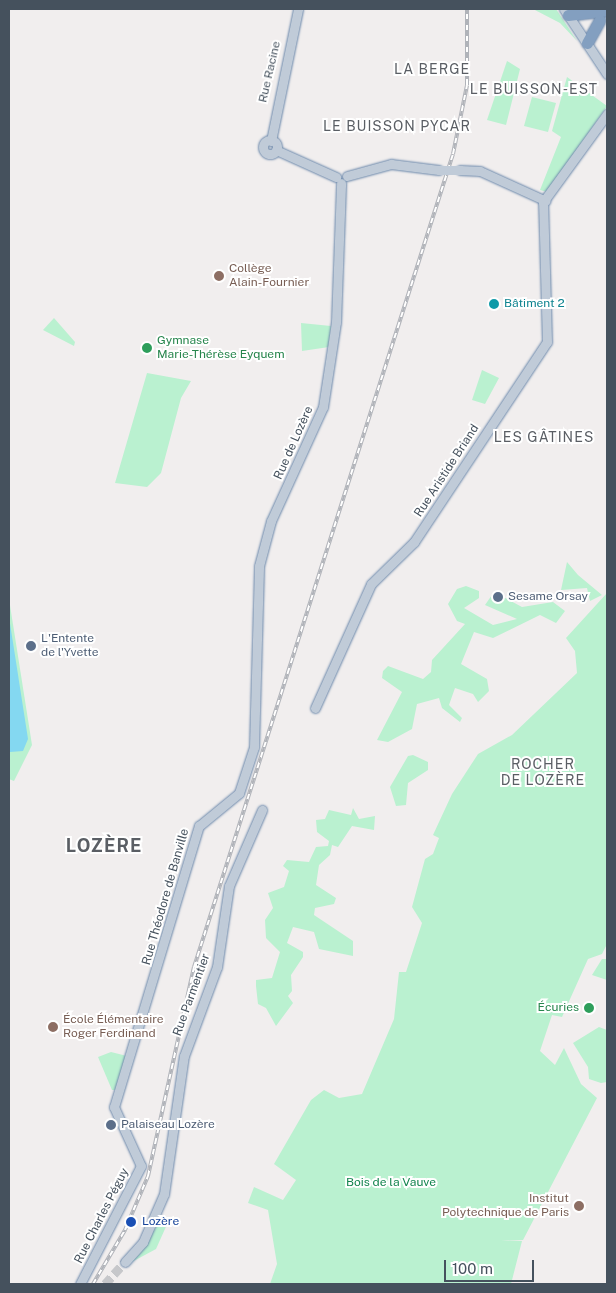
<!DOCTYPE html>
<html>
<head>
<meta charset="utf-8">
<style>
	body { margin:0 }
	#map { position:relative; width:616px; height:1293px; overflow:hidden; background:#f1eeee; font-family:"Public Sans",sans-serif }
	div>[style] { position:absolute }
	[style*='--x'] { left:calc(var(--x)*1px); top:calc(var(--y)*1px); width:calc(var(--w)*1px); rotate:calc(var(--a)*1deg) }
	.green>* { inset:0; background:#baf1d0 }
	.water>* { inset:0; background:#84d8f1 }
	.secondary-tunnel>* { height:9px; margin-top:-4.5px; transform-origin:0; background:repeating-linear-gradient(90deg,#c6c7ca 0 9px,transparent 0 13.5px) }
	.roads { filter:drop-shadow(0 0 1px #6e8aac) drop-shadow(0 0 1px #6e8aac) }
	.secondary>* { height:9px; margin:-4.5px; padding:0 4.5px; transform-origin:4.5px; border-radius:4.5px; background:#c0cbd8 }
	.secondary>.ring { margin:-4.5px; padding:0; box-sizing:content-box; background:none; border:9px solid #c0cbd8; border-radius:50% }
	.highway>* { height:11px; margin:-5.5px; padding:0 5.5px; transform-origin:5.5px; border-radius:5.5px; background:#839fc0 }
	.rail>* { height:4px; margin-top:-2px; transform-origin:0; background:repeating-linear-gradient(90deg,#fff 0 5.5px,#b0b3b9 0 11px); box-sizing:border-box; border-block:1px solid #b0b3b9 }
	.secondary-bridge>* { height:9px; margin:-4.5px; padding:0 4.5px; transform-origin:4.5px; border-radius:4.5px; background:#c0cbd8 }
	.dots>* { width:14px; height:14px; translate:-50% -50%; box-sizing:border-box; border:2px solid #fff; border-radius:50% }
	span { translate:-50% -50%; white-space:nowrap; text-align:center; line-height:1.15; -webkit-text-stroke:4px #fff; paint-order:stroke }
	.street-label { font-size:12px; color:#45515d }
	.education-label { font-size:12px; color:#785e54 }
	.left { translate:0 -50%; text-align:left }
	.right { translate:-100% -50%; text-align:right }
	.culture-label { font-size:12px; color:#0d838f }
	.leisure-label { font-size:12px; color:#27864d }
	.service-label { font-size:12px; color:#4e5e75 }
	.park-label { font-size:12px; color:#11834d }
	.transit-label { font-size:12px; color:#164399 }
	.neighbourhood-label { font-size:14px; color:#5a5e64; letter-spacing:1px }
	.district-label { font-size:18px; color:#5a5e64; font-weight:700; letter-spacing:1px }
	.frame { position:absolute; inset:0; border:10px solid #45515d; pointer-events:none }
	.scale { position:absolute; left:444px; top:1260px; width:90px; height:22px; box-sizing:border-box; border:2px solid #45515d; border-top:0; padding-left:6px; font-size:15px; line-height:18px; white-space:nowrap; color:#45515d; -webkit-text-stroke:4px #fff; paint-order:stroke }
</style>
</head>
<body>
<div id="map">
	<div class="green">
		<i style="clip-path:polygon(533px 9px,556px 9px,577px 41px,560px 23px)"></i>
		<i style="clip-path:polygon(507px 61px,520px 69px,506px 125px,487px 120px)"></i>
		<i style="clip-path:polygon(567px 77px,607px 106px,547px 192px,540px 190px,561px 137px,552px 131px)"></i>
		<i style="clip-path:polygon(532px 97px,556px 103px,548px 132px,524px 126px)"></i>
		<i style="clip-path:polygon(54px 318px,75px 342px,74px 346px,43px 330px)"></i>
		<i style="clip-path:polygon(301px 323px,331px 326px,329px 347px,302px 351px)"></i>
		<i style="clip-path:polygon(482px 370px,499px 378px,485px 404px,472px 400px)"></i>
		<i style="clip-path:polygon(147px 373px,191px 381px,181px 398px,161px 473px,147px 487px,115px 483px)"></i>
		<i style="clip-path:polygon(567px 562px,578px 575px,602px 595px,590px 601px,587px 588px,561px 590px)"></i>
		<i style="clip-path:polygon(466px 586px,479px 591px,479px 598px,464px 608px,493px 625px,517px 619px,485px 605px,494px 592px,522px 607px,553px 602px,565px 611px,556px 623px,540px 615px,493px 638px,474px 632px,461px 664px,487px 679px,489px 691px,478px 702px,473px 694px,455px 688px,449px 705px,462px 718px,460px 722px,442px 708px,439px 698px,417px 704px,412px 729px,388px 742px,377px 740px,402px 692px,382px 678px,383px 671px,388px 666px,423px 679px,431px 672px,432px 660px,465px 624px,457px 621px,448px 604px,457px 589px)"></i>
		<i style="clip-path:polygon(607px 593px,607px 944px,602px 954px,588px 959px,562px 1017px,552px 1015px,540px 1051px,555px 1065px,564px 1048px,581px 1084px,597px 1098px,523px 1240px,501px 1241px,522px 1241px,511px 1284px,270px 1284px,277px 1264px,268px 1210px,248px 1203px,254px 1187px,283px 1200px,296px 1180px,274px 1164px,311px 1100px,324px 1090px,339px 1098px,362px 1094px,394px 1019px,399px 972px,406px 972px,422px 923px,412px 907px,425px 859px,433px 854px,439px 838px,433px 835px,452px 794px,478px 754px,512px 735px,577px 673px,575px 651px,566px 638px)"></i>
		<i style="clip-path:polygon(9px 599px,32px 745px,14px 781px,9px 779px)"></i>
		<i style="clip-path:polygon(413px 755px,428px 762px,428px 770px,408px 783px,406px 805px,396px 806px,390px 787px,408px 756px)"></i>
		<i style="clip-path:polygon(353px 808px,359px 819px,375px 816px,374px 830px,352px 826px,338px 847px,332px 845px,330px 855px,319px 865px,316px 885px,336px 898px,334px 904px,315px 908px,314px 915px,353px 941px,353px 956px,319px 949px,314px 932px,293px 927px,287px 943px,303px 952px,303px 957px,291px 975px,292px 991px,288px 996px,293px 1003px,276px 1026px,266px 1008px,258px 1004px,256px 986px,256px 980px,272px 978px,280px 952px,266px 938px,265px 920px,273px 908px,268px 893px,284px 887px,289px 871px,283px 866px,287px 860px,309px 862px,316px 847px,328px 846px,329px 841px,317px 832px,316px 820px,325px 819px,329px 810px,351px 815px)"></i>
		<i style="clip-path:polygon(602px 959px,607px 959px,607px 980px,592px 975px)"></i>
		<i style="clip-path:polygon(599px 1027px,607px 1030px,607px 1082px,601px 1083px,589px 1079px,588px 1067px,573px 1043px)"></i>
		<i style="clip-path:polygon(111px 1052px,127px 1056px,117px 1090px,112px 1090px,98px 1057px)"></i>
		<i style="clip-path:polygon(162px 1219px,169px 1220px,156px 1249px,130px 1263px)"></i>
	</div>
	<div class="water">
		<i style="clip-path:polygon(9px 617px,28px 739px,23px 751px,10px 752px)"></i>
	</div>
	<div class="secondary-tunnel">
		<i style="--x:105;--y:1284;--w:30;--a:-48"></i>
	</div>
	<div class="roads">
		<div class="secondary">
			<i style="--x:564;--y:9;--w:78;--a:56.5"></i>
			<i class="ring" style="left:263px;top:140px;width:5px;height:5px"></i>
			<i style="--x:271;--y:141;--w:135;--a:-78.4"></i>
			<i style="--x:276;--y:150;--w:66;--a:24.2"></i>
			<i style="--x:460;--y:170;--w:20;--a:3"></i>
			<i style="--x:480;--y:171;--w:72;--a:24.4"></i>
			<i style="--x:347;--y:176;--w:46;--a:-15.3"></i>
			<i style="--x:391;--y:164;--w:48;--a:7.1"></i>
			<i style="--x:315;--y:708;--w:136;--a:-65.7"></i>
			<i style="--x:371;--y:584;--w:60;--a:-44.3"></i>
			<i style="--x:414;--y:542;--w:240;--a:-56.4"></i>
			<i style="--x:547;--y:342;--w:140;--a:-91.6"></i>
			<i style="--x:543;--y:202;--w:109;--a:-54"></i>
			<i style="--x:125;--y:1262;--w:27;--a:-48"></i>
			<i style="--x:143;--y:1242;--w:52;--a:-66.4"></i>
			<i style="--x:164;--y:1194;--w:139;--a:-81.8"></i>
			<i style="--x:184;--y:1056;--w:95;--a:-69.7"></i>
			<i style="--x:217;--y:967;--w:82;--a:-81.6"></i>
			<i style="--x:229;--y:886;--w:83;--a:-66.5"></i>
			<i style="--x:80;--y:1284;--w:133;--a:-62.7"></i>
			<i style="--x:141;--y:1166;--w:65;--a:-114.6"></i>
			<i style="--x:114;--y:1107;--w:294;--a:-73.2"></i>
			<i style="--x:199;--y:826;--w:52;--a:-39.5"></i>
			<i style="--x:239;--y:793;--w:48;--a:-71.9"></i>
			<i style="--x:254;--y:747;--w:181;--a:-88.4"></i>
			<i style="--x:259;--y:566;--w:47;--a:-75.1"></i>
			<i style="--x:271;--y:521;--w:125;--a:-65.5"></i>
			<i style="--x:323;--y:407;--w:86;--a:-81.3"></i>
			<i style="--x:336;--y:322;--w:139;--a:-87.9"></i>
		</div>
		<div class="highway">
			<i style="--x:568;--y:15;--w:39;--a:-7"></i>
			<i style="--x:587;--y:43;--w:26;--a:-61"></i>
		</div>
	</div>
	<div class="rail">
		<i style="--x:93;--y:1284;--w:63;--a:-59.3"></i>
		<i style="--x:125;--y:1230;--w:59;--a:-66.9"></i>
		<i style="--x:148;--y:1176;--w:214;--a:-77.6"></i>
		<i style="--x:194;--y:967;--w:853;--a:-72.33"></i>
		<i style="--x:453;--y:154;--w:70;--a:-78.5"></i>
		<i style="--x:467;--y:85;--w:76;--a:-90"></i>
	</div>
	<div class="secondary-bridge">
		<i style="--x:439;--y:170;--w:21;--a:0"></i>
	</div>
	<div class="dots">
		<i style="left:219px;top:276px;background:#8d6e63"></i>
		<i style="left:494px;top:304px;background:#0f9aa8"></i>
		<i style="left:147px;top:348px;background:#2e9e5b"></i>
		<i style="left:498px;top:597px;background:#5c6f8a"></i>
		<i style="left:31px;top:646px;background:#5c6f8a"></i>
		<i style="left:589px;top:1008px;background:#2e9e5b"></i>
		<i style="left:53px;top:1027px;background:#8d6e63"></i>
		<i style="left:111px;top:1125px;background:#5c6f8a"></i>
		<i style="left:579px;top:1206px;background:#8d6e63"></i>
		<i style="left:131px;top:1222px;background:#1a4fb4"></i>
	</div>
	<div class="street-label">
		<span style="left:270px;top:72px;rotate:-77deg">Rue Racine</span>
		<span style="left:294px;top:443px;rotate:-66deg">Rue de Lozère</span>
		<span style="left:447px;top:471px;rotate:-57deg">Rue Aristide Briand</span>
		<span style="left:166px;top:897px;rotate:-74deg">Rue Théodore de Banville</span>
		<span style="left:192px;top:995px;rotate:-70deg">Rue Parmentier</span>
		<span style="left:102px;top:1216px;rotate:-63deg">Rue Charles Péguy</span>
	</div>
	<div class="education-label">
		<span class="left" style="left:229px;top:276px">Collège<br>Alain-Fournier</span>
		<span class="left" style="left:63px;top:1027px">École Élémentaire<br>Roger Ferdinand</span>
		<span class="right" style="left:569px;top:1206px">Institut<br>Polytechnique de Paris</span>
	</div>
	<div class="culture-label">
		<span class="left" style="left:504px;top:304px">Bâtiment 2</span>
	</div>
	<div class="leisure-label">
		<span class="left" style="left:157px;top:348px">Gymnase<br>Marie-Thérèse Eyquem</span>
		<span class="right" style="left:579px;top:1008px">Écuries</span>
	</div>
	<div class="service-label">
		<span class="left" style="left:508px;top:597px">Sesame Orsay</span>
		<span class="left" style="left:41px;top:646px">L'Entente<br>de l'Yvette</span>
		<span class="left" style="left:121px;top:1125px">Palaiseau Lozère</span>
	</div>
	<div class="park-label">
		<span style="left:391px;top:1183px">Bois de la Vauve</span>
	</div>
	<div class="transit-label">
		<span class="left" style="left:142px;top:1222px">Lozère</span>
	</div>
	<div class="neighbourhood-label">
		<span style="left:432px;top:69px">LA BERGE</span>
		<span style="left:534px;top:89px">LE BUISSON-EST</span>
		<span style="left:397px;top:126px">LE BUISSON PYCAR</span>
		<span style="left:544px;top:437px">LES GÂTINES</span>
		<span style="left:543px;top:772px">ROCHER<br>DE LOZÈRE</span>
	</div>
	<div class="district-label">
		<span style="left:104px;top:846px">LOZÈRE</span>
	</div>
	<div class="frame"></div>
	<div class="scale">100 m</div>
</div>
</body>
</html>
